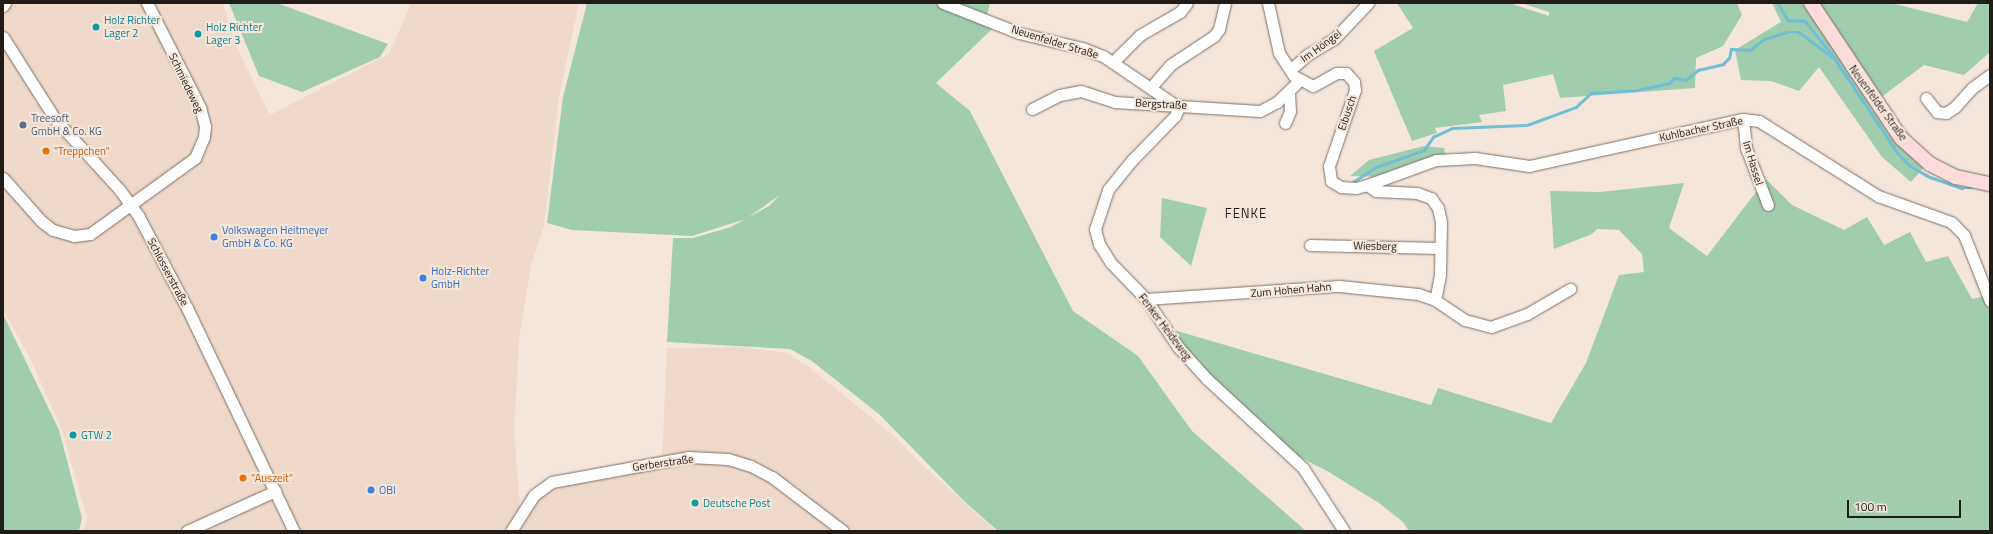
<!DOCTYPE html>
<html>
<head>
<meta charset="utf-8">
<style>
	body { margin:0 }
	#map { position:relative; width:1993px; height:534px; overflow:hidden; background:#f4e6db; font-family:"Titillium Web",sans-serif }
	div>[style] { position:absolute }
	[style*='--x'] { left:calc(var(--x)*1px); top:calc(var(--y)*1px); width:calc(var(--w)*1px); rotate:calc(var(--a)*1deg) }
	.built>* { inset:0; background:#efd9ca }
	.green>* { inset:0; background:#a1cdaf }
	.stream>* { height:2.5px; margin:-1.25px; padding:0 1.25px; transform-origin:1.25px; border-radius:1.25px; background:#71bfd4 }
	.roads { filter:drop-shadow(0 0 1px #7c6f65) drop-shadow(0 0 1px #7c6f65) }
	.minor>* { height:11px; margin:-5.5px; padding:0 5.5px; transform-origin:5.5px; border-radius:5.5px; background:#fff }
	.major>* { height:14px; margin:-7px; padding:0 7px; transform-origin:7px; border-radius:7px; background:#fddadc }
	.dots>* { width:11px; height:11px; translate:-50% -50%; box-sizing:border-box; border:2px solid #f4e6db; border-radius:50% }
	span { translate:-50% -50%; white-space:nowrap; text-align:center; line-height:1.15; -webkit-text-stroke:4px #f4e6db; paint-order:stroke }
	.culture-label { font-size:11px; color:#0d838f }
	.left { translate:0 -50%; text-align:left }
	.street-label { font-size:11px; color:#211c18 }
	.service-label { font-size:11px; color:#4e5e75 }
	.food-label { font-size:11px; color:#c56008 }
	.shop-label { font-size:11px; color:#366cbe }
	.quarter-label { font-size:13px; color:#211c18; letter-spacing:1px }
	.frame { position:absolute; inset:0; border:4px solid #211c18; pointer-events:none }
	.scale { position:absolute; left:1847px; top:500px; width:114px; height:18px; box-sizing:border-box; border:2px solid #211c18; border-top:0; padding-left:5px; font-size:12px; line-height:14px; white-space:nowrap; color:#211c18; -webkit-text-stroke:3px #f4e6db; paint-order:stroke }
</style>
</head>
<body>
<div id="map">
	<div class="built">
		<i style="clip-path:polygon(3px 3px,223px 3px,236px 46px,270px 115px,389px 54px,411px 3px,579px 3px,559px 96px,544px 225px,531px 265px,519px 340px,514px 431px,520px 509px,547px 491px,590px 479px,662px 464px,667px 348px,743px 347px,787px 353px,809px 367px,893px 435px,920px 463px,996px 531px,84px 531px,87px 517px,61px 428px,31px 360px,3px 309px)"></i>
	</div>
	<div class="green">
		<i style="clip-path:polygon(229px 3px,277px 3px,388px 44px,380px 57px,302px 92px,259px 76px)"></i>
		<i style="clip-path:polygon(587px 3px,933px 3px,962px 11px,994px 27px,936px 83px,970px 111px,1073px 311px,1138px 356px,1192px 431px,1306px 531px,998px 531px,965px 502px,880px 415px,812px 361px,790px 349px,667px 342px,673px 238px,693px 238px,731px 227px,769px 206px,780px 195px,746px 219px,692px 236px,572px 230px,547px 223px,563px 97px)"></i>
		<i style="clip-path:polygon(951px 3px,990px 3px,987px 15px)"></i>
		<i style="clip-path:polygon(1397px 3px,1509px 3px,1549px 16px,1549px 12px,1521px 3px,1737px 3px,1742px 15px,1723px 46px,1696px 58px,1695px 88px,1560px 98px,1553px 74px,1503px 85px,1506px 111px,1479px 115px,1482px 122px,1435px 128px,1437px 133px,1412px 141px,1374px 51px,1413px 28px)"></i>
		<i style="clip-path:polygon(1772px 3px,1891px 3px,1967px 22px,1978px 3px,1990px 3px,1990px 52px,1964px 75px,1924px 65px,1872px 104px,1924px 167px,1911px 182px,1882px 157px,1819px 67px,1799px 91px,1771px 81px,1741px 80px,1735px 50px,1781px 22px)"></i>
		<i style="clip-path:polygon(1424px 146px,1444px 148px,1445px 155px,1384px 177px,1350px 176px,1369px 160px)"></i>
		<i style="clip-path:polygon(1766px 179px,1792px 205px,1844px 230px,1867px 217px,1884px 245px,1910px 232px,1926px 262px,1948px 256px,1972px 299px,1990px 295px,1990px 531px,1409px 531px,1403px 522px,1379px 503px,1327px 471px,1288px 451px,1244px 412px,1167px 328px,1431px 405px,1438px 388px,1551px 423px,1586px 363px,1619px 275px,1644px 272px,1642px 254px,1619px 230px,1597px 229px,1592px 234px,1554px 249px,1550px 191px,1600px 192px,1684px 183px,1669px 228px,1707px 256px)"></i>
		<i style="clip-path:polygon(1162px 198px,1207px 208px,1191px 266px,1160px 237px)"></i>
		<i style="clip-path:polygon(3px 314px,59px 430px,82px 518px,79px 531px,3px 531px)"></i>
	</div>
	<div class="stream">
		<i style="--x:1778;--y:3;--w:20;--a:60"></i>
		<i style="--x:1788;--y:20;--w:17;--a:3"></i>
		<i style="--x:1805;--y:21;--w:45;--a:51.3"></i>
		<i style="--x:1353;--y:182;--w:27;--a:-33"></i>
		<i style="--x:1376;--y:167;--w:51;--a:-19.5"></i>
		<i style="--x:1424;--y:150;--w:16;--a:-55"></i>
		<i style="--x:1433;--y:137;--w:21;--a:-25"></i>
		<i style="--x:1452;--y:128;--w:75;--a:-2.3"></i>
		<i style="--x:1527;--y:125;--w:52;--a:-20.2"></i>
		<i style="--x:1576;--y:107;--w:21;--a:-43"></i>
		<i style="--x:1591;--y:93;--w:46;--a:-3.7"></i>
		<i style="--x:1637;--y:90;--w:33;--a:-12"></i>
		<i style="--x:1669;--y:83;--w:7;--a:-45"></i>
		<i style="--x:1674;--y:78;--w:12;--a:9"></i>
		<i style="--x:1686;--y:80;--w:16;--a:-40"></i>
		<i style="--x:1698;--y:70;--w:26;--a:-13"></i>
		<i style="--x:1723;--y:64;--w:8;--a:-45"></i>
		<i style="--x:1729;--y:58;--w:9;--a:-77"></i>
		<i style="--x:1731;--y:49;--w:19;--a:3"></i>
		<i style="--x:1750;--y:50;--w:18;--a:-38"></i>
		<i style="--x:1764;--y:39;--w:24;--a:-17"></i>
		<i style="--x:1787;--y:32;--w:12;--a:0"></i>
		<i style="--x:1799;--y:32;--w:45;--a:36.9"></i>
		<i style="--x:1835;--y:59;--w:112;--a:56.3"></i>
		<i style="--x:1897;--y:152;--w:19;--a:47"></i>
		<i style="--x:1910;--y:166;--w:23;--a:29"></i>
		<i style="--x:1930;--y:177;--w:34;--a:19"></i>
		<i style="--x:1962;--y:188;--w:10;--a:0"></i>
	</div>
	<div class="roads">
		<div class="minor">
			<i style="--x:943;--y:3;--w:82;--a:21.5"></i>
			<i style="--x:1019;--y:33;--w:65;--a:13.4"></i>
			<i style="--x:1082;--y:48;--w:22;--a:21"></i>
			<i style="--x:1103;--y:56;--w:87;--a:34.2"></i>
			<i style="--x:1268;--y:3;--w:51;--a:77.6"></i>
			<i style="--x:1279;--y:53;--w:27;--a:57"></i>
			<i style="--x:1294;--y:76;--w:21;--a:28"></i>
			<i style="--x:1313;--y:86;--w:26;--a:-29"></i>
			<i style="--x:1336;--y:73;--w:10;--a:0"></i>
			<i style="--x:1346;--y:73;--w:12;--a:48"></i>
			<i style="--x:1354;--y:82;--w:8;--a:83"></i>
			<i style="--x:1355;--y:90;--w:80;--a:108.9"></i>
			<i style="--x:1329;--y:166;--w:15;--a:82"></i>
			<i style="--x:1331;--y:181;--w:12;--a:31"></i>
			<i style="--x:1341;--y:187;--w:15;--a:4"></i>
			<i style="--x:1356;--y:188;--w:11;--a:-15"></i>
			<i style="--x:1367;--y:185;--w:73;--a:-19.9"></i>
			<i style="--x:1436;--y:160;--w:39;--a:-3"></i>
			<i style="--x:1475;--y:158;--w:55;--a:8.4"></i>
			<i style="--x:1529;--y:166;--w:219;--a:-12.4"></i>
			<i style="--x:1743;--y:119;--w:16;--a:7"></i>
			<i style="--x:1759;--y:121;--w:141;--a:32.2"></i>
			<i style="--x:1878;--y:196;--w:77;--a:19.6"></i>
			<i style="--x:1951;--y:222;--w:18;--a:45"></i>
			<i style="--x:1964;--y:235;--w:71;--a:68.5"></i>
			<i style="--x:3;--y:6;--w:4;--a:-56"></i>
			<i style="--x:3;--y:37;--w:97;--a:57.6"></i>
			<i style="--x:55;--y:119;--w:95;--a:47.6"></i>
			<i style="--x:119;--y:189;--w:34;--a:54"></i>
			<i style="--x:139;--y:217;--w:103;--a:62.2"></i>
			<i style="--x:187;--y:308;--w:247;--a:64.4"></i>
			<i style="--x:1113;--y:62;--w:38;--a:-45"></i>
			<i style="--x:1140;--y:35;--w:46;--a:-29.9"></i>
			<i style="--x:1180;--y:12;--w:11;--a:-52"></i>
			<i style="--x:1290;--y:70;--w:23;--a:-41"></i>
			<i style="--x:1307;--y:55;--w:31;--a:-31"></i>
			<i style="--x:1334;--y:39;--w:50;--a:-46.6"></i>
			<i style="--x:1152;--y:86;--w:28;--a:-49"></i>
			<i style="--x:1170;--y:65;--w:53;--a:-33.4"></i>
			<i style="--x:1214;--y:36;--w:9;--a:-54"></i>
			<i style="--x:1219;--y:29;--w:27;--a:-77"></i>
			<i style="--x:1926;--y:98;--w:18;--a:52"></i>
			<i style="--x:1937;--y:112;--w:9;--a:6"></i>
			<i style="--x:1946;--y:113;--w:11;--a:-34"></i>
			<i style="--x:1955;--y:107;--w:25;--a:-48"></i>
			<i style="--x:1972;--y:88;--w:22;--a:-36"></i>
			<i style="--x:1179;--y:107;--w:10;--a:114"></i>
			<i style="--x:1175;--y:116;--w:62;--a:134.3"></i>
			<i style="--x:1132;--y:160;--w:38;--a:129"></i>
			<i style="--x:1108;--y:190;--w:41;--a:108.4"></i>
			<i style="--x:1095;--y:229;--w:16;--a:75"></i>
			<i style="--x:1099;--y:244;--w:22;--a:58"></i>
			<i style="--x:1111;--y:263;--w:50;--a:45.8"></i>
			<i style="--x:1146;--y:299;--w:58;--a:56.3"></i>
			<i style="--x:1178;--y:347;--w:43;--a:47.8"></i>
			<i style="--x:1207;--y:379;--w:131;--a:42.8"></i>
			<i style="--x:1303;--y:468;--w:75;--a:56.9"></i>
			<i style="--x:1032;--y:109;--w:31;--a:-27"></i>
			<i style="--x:1060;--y:95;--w:21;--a:-11"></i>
			<i style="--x:1081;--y:91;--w:36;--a:18"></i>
			<i style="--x:1115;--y:102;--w:145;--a:3.6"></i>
			<i style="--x:1260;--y:111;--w:19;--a:-28"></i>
			<i style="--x:1277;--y:102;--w:32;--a:-44"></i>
			<i style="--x:1743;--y:119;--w:29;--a:84"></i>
			<i style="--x:1746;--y:148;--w:61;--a:68.9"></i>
			<i style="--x:1285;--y:123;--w:13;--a:-67"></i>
			<i style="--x:1290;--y:111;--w:18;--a:-93"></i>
			<i style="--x:3;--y:178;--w:57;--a:48.5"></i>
			<i style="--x:41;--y:221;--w:15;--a:37"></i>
			<i style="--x:53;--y:230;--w:22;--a:16"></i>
			<i style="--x:74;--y:236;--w:16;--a:-7"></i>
			<i style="--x:90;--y:234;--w:130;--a:-35.9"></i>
			<i style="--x:195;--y:158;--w:23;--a:-67"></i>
			<i style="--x:204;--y:137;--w:11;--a:-85"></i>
			<i style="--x:205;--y:126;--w:20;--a:-105"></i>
			<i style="--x:200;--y:107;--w:117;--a:-117"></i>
			<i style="--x:1367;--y:185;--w:11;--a:34"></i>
			<i style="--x:1376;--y:191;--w:41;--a:2.8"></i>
			<i style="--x:1417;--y:193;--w:15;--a:20"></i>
			<i style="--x:1431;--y:198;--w:12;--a:55"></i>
			<i style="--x:1438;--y:208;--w:14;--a:78"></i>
			<i style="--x:1441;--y:222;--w:53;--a:91.1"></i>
			<i style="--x:1440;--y:275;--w:25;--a:101"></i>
			<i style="--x:1310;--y:245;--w:129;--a:1.3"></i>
			<i style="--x:1146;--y:299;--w:193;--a:-3.9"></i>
			<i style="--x:1339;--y:286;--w:79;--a:5.8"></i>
			<i style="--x:1418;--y:294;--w:18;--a:19"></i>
			<i style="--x:1435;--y:300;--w:36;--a:34"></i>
			<i style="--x:1465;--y:320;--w:27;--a:15"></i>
			<i style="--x:1491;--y:327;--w:38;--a:-20"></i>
			<i style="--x:1527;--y:314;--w:50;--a:-30.2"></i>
			<i style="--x:187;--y:531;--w:97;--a:-24.4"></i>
			<i style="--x:511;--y:531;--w:43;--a:-57.4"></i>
			<i style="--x:534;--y:495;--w:22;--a:-36"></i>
			<i style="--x:552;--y:482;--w:138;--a:-10.4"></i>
			<i style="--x:688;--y:457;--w:40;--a:2.9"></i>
			<i style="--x:728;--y:459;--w:24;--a:17"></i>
			<i style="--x:751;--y:466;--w:24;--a:28"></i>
			<i style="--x:772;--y:477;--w:89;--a:37.3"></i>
		</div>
		<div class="major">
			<i style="--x:1811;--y:3;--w:162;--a:56.3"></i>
			<i style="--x:1901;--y:138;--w:39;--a:42"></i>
			<i style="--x:1930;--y:164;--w:29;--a:27"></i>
			<i style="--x:1956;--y:177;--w:35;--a:12"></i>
		</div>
	</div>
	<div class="dots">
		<i style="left:96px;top:27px;background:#0f9aa8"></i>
		<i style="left:198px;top:34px;background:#0f9aa8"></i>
		<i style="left:23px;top:125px;background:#5c6f8a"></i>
		<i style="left:46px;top:151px;background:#e8710a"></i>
		<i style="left:214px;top:237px;background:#3f7fe0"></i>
		<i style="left:423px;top:278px;background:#3f7fe0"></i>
		<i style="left:73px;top:435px;background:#0f9aa8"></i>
		<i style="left:243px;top:478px;background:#e8710a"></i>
		<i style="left:371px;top:490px;background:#3f7fe0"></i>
		<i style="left:695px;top:503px;background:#0f9aa8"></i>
	</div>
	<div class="culture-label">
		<span class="left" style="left:104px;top:27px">Holz Richter<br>Lager 2</span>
		<span class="left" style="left:206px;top:34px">Holz Richter<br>Lager 3</span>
		<span class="left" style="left:81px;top:435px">GTW 2</span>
		<span class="left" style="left:703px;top:503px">Deutsche Post</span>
	</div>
	<div class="street-label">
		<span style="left:1055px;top:42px;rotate:17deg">Neuenfelder Straße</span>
		<span style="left:1321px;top:46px;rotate:-36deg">Im Höngel</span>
		<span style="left:186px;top:83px;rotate:64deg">Schmiedeweg</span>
		<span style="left:1878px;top:103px;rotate:54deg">Neuenfelder Straße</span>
		<span style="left:1161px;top:104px;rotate:3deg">Bergstraße</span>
		<span style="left:1347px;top:113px;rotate:-71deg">Eibusch</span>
		<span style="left:1701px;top:129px;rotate:-12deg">Kuhlbacher Straße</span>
		<span style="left:1753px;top:163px;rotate:73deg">Im Hassel</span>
		<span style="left:1375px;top:246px;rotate:1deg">Wiesberg</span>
		<span style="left:168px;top:272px;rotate:62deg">Schlosserstraße</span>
		<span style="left:1291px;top:290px;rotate:-5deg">Zum Hohen Hahn</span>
		<span style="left:1165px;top:327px;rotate:53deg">Fenker Heideweg</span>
		<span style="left:663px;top:463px;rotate:-8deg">Gerberstraße</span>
	</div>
	<div class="service-label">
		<span class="left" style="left:31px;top:125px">Treesoft<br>GmbH &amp; Co. KG</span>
	</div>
	<div class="food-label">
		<span class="left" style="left:54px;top:151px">"Treppchen"</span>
		<span class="left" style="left:251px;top:478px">"Auszeit"</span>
	</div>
	<div class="shop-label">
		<span class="left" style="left:222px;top:237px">Volkswagen Heitmeyer<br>GmbH &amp; Co. KG</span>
		<span class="left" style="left:431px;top:278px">Holz-Richter<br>GmbH</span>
		<span class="left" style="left:379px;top:490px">OBI</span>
	</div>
	<div class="quarter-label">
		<span style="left:1246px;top:213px">FENKE</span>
	</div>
	<div class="frame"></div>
	<div class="scale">100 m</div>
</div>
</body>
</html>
